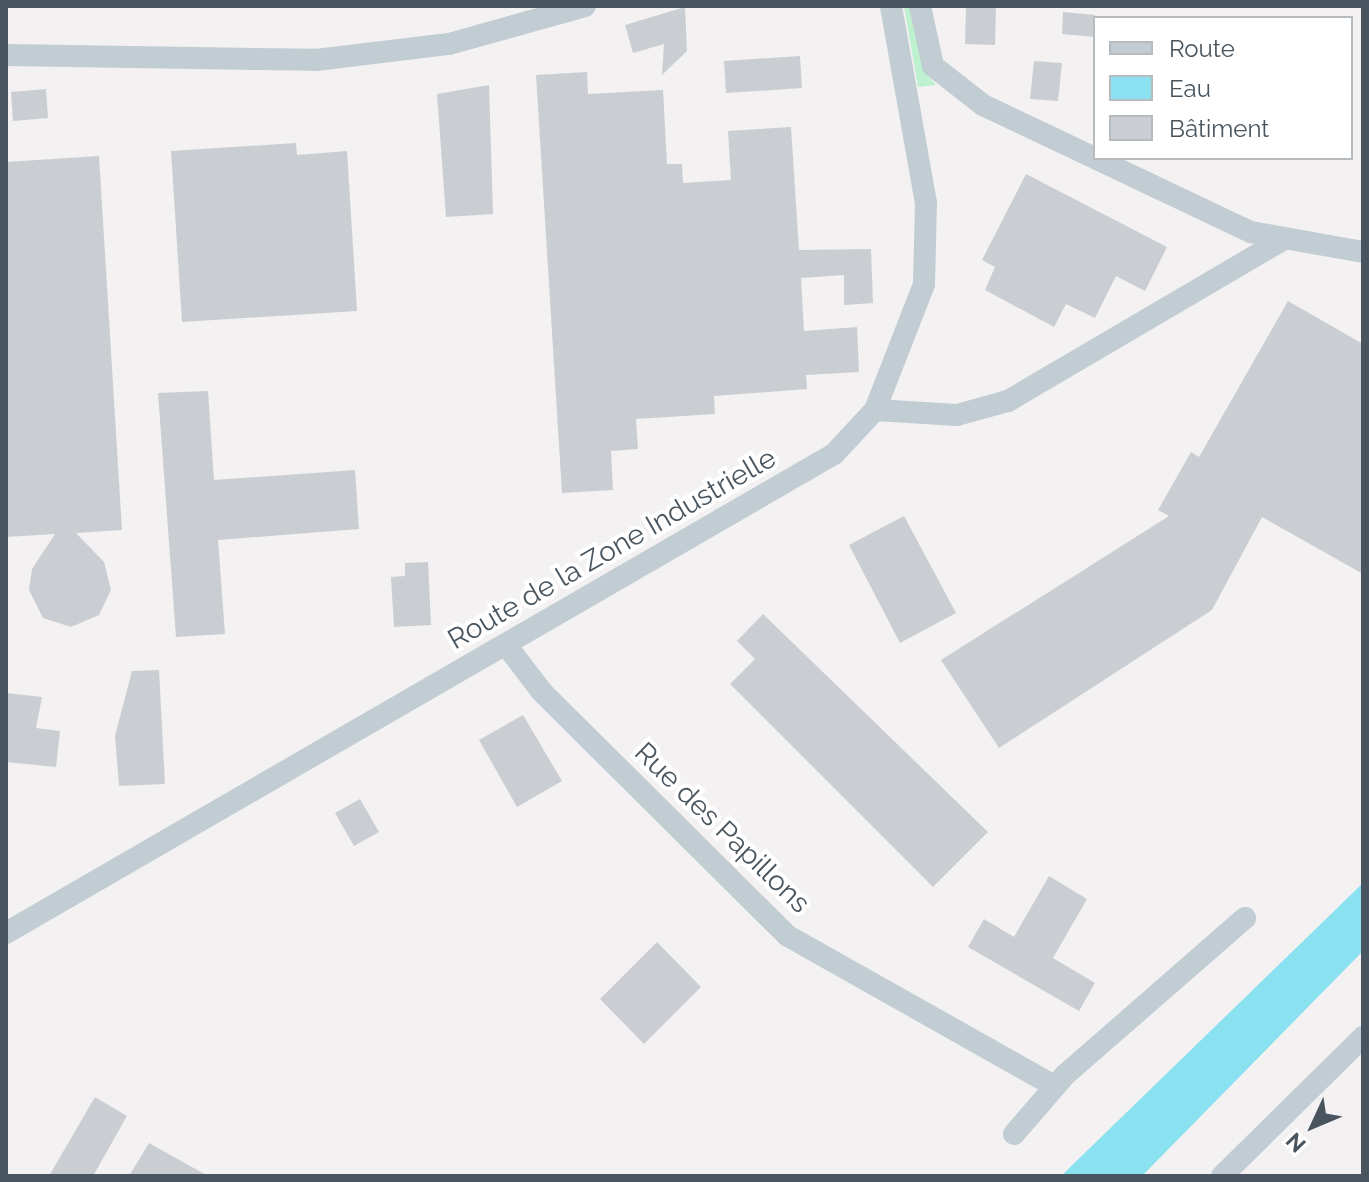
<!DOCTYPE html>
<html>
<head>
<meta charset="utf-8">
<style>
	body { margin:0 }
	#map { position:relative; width:1369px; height:1182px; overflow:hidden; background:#f3f1f1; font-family:Raleway,sans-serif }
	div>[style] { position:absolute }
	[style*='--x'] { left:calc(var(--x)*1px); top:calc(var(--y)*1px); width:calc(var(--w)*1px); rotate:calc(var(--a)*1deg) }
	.green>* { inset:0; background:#bef1cf }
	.water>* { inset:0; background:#8ae1f0 }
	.building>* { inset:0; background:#caced3 }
	.minor>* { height:22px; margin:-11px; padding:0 11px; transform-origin:11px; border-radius:11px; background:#c1ccd3 }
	span { translate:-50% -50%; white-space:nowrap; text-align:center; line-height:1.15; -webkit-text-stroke:8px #fff; paint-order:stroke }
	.street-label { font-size:28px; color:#48555f }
	.frame { position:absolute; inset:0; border:8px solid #48555f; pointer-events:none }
	.legend { position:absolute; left:1093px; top:16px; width:260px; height:144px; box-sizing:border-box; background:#fff; border:2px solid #b6bbbf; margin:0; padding:10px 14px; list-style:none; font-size:24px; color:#48555f }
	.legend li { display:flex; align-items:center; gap:16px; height:40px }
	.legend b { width:40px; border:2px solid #b6bbbf }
	.north { position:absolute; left:1273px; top:1086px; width:80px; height:80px; -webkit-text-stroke:6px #fff; paint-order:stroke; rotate:226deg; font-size:22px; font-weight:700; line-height:32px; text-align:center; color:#48555f }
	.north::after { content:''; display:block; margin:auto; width:28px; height:36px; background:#48555f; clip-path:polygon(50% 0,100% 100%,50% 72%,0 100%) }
</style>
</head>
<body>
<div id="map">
	<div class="green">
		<i style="clip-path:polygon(904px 6px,915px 6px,927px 75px,936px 85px,918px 87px)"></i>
	</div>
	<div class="water">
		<i style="clip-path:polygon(1363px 883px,1363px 951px,1142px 1176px,1061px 1176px)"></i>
	</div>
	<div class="building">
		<i style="clip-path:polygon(685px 7px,687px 51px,662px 75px,664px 44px,633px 53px,625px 25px)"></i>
		<i style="clip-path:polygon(966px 8px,996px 8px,995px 45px,965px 44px)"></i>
		<i style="clip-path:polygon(1063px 12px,1095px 15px,1095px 37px,1062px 34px)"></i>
		<i style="clip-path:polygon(800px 56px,802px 88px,726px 93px,724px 61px)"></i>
		<i style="clip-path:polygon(1034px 61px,1062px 63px,1058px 101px,1030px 99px)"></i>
		<i style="clip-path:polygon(587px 72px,588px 94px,663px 90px,667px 164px,682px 164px,683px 183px,731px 180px,728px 131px,791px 127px,799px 250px,871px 249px,873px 303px,844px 305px,844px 275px,801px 278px,804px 331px,857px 327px,859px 372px,806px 375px,807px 389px,714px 396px,715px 414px,636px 419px,638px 449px,611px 451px,613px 490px,562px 493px,536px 75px)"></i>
		<i style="clip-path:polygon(489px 85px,493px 214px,446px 217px,437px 94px)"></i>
		<i style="clip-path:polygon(46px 89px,48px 118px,13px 121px,11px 92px)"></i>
		<i style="clip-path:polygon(296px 143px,297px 155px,347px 151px,357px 311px,182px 322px,171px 151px)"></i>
		<i style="clip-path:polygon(99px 156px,122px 530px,76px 533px,104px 562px,111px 590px,99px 615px,71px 627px,43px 618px,29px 590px,32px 569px,55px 534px,6px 537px,6px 162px)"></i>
		<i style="clip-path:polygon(1026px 174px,1167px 247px,1145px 291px,1116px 276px,1095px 318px,1066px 304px,1054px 327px,985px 290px,995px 267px,982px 260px)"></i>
		<i style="clip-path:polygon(1288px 301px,1363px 344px,1363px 574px,1262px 517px,1212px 610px,999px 748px,941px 660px,1169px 516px,1158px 510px,1191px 452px,1199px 457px)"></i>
		<i style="clip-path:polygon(208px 391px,214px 480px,355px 470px,359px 529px,218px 540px,225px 634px,176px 637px,158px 393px)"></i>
		<i style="clip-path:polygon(904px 516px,956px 613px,900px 643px,849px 545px)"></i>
		<i style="clip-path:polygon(428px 562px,431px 625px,394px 627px,391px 577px,405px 576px,405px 563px)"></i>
		<i style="clip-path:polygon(763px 614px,988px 832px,933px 887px,730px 684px,755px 659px,737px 641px)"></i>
		<i style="clip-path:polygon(159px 670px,165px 784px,119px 786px,115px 736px,132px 671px)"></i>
		<i style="clip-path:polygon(6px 693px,42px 697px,36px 728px,60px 731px,56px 767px,6px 762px)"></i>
		<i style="clip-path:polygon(523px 715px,562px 781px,517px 807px,479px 740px)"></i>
		<i style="clip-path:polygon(360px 799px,379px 832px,354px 846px,335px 813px)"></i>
		<i style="clip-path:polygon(1049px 876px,1087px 899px,1053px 958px,1095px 983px,1079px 1011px,968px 947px,984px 919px,1014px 937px)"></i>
		<i style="clip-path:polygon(657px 942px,701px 987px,644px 1044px,600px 999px)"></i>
		<i style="clip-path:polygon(95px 1097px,127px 1116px,93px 1176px,49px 1176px)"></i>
		<i style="clip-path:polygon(149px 1143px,208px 1176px,129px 1176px)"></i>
	</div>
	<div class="minor">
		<i style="--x:920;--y:6;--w:61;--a:77.8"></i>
		<i style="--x:933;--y:66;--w:63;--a:38"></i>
		<i style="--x:983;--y:105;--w:297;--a:25.4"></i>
		<i style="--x:1251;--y:232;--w:114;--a:10.1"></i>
		<i style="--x:6;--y:55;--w:310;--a:0.9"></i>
		<i style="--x:316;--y:60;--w:134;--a:-6.9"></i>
		<i style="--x:449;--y:44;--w:141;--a:-15.6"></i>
		<i style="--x:875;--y:410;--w:82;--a:3.5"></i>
		<i style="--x:957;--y:415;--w:53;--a:-15.4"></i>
		<i style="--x:1008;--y:401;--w:316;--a:-30.4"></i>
		<i style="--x:506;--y:645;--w:59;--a:52.5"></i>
		<i style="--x:542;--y:692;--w:346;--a:44.8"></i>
		<i style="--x:788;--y:936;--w:305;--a:29.4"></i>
		<i style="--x:6;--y:933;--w:957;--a:-30.05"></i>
		<i style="--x:834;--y:454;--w:60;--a:-47"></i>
		<i style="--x:875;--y:410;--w:135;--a:-68.7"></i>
		<i style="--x:924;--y:284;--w:81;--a:-88.6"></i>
		<i style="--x:926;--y:203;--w:200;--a:-100.1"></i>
		<i style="--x:1014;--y:1134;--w:78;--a:-49.2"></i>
		<i style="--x:1065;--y:1075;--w:239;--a:-41.1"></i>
		<i style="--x:1222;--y:1176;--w:198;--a:-44.6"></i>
	</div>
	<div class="street-label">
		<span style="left:612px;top:549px;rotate:-30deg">Route de la Zone Industrielle</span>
		<span style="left:722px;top:828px;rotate:44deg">Rue des Papillons</span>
	</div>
	<div class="frame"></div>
	<ul class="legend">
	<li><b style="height:10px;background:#c1ccd3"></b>Route</li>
	<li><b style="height:22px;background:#8ae1f0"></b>Eau</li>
	<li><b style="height:22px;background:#caced3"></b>Bâtiment</li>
	</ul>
	<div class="north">N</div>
</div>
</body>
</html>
